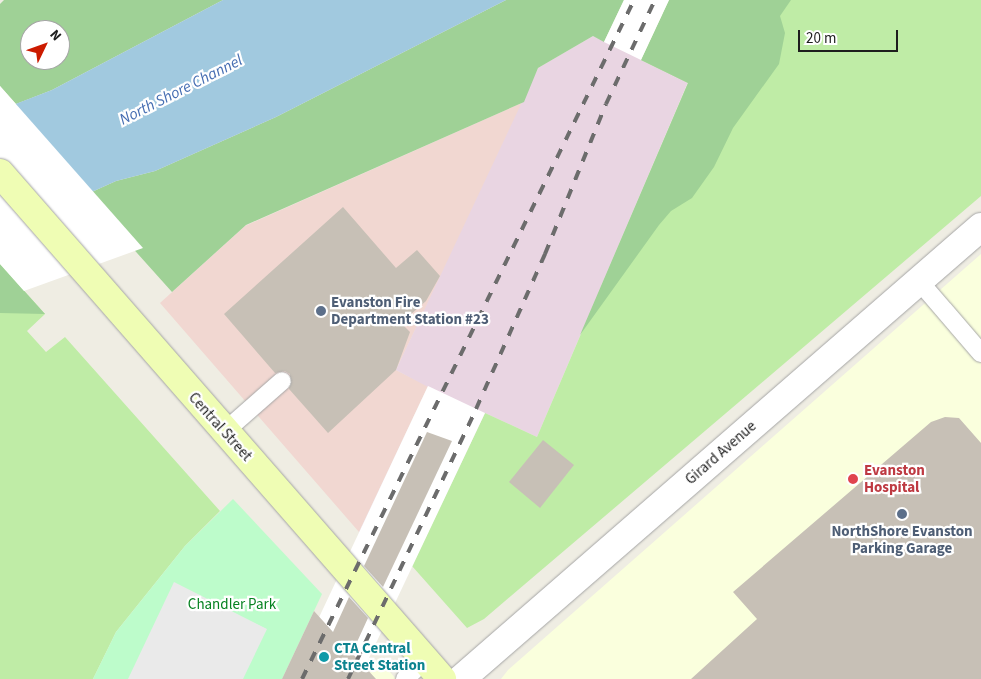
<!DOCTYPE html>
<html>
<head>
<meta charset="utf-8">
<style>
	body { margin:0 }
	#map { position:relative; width:981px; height:679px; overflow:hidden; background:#efede3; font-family:"Source Sans 3",sans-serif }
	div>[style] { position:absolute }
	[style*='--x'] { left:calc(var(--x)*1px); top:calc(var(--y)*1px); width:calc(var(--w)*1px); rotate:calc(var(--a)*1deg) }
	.commercial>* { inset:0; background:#f1d7d1 }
	.industrial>* { inset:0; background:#e9d5e2 }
	.education>* { inset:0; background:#faffdd }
	.grass>* { inset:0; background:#bfeca6 }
	.forest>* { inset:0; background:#9fd196 }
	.park>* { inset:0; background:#bdfccb }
	.parking>* { inset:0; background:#eaeaea }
	.water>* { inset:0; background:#a1c9df }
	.pier>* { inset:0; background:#fff }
	.building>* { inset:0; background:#c7c0b6 }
	.roads { filter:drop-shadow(0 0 1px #a5a5a5) drop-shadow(0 0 1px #a5a5a5) }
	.service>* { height:18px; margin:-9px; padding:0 9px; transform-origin:9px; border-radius:9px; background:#fff }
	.minor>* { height:28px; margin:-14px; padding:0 14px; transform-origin:14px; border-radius:14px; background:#fff }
	.secondary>* { height:28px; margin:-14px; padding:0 14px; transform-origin:14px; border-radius:14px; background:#effdb4 }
	.rail>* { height:4px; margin-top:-2px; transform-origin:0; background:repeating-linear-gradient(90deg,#6c6c6c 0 10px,transparent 0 20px) }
	.dots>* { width:14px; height:14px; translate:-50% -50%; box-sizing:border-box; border:2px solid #fff; border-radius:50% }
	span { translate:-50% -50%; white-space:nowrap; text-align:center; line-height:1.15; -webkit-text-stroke:4.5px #fff; paint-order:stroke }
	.service-label { font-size:15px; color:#4e5e75; font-weight:700 }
	.left { translate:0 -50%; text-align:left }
	.street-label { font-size:15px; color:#1e1e1e }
	.health-label { font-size:15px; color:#be3a42; font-weight:700 }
	.park-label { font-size:15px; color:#068221 }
	.culture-label { font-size:15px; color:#0d838f; font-weight:700 }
	.water-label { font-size:16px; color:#456db2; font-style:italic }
	.north { position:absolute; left:20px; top:20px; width:50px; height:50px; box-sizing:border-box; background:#fff; border:1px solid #a5a5a5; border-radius:50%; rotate:48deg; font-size:14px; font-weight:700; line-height:20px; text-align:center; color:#1e1e1e }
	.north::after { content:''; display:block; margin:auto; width:18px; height:22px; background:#cc1b00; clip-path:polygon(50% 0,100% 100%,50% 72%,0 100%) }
	.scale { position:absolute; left:798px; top:30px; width:100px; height:22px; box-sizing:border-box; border:2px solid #1e1e1e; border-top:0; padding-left:6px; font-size:15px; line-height:18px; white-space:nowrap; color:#1e1e1e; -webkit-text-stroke:4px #fff; paint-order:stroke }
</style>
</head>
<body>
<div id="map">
	<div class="commercial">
		<i style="clip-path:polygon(524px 102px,396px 370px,428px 386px,359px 532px,160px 303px,245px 226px)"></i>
	</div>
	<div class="industrial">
		<i style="clip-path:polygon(593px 36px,688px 82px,537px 437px,485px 413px,404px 583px,359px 532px,428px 387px,396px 370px,538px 68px)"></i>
	</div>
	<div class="education">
		<i style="clip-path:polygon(981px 254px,981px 679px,501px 679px,508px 670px)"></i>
		<i style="clip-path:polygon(378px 658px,396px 679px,367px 679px)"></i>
	</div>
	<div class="grass">
		<i style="clip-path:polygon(669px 0,981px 0,981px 196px,484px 619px,467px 628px,412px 566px,485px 413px,537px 437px,688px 83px,641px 60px)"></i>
		<i style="clip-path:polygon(0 264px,45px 314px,27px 331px,46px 352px,65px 337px,220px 511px,185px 546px,116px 632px,93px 679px,0 679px)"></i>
	</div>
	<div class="forest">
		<i style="clip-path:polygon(evenodd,4px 0,223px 0,52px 90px,16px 104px,0 86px,0 4px,4px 0,30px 30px,60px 30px,60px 60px,30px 60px,30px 30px)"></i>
		<i style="clip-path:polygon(506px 0,624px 0,604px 42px,593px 36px,538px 68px,524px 102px,246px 225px,172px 292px,85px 195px,116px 181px,155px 171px,276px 117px)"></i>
		<i style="clip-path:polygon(669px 0,791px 0,780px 16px,785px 33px,779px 64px,733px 128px,714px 167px,692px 198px,671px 211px,659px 225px,580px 335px,688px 83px,641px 60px)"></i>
		<i style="clip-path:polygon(0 264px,45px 314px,0 313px)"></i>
	</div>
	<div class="park">
		<i style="clip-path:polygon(233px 499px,322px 594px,282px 679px,93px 679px,116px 632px,185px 546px)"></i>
	</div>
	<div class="parking">
		<i style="clip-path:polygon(174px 582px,267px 629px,243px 679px,128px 679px)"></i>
	</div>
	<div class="water">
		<i style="clip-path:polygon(223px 0,506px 0,276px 117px,155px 171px,116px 181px,85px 195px,0 110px,52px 90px)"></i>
	</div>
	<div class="pier">
		<i style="clip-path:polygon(624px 0,669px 0,641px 60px,604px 42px)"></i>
		<i style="clip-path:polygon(0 86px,143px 248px,24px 291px,0 264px)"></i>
		<i style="clip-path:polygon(428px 386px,485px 413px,359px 679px,290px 679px)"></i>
	</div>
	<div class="building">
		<i style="clip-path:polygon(343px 207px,396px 268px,417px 250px,440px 276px,426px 301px,401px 323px,410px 332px,396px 370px,328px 433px,289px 389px,290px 374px,285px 371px,275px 373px,224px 314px)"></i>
		<i style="clip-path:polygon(945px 417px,959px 418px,981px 443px,981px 679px,691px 679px,757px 619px,733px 592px,931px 422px)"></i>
		<i style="clip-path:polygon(427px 432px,452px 441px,383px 587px,364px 566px)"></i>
		<i style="clip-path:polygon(543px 440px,574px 465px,540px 508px,509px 482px)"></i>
		<i style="clip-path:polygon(349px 597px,368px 618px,352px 653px,376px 679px,282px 679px,314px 611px,333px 632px)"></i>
	</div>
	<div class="roads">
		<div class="service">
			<i style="--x:919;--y:281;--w:95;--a:49.3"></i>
			<i style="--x:224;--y:432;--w:77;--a:-41.3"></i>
			<i style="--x:405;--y:679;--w:28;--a:-44"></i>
		</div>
		<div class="minor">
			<i style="--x:461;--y:679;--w:689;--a:-41"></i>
		</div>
		<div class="secondary">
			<i style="--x:0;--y:173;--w:672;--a:48.86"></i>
		</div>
	</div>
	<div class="rail">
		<i style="--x:302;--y:679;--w:756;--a:-63.94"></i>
		<i style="--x:348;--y:679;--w:299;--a:-64.6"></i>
		<i style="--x:476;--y:409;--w:170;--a:-66"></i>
		<i style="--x:545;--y:254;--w:162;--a:-67.9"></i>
		<i style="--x:606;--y:104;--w:115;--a:-64.8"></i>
	</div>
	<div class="dots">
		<i style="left:321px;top:311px;background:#5c6f8a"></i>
		<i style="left:853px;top:479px;background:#e0444e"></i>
		<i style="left:902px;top:514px;background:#5c6f8a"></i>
		<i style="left:324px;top:657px;background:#0f9aa8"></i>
	</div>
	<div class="service-label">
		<span class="left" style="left:331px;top:311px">Evanston Fire<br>Department Station #23</span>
		<span style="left:902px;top:540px">NorthShore Evanston<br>Parking Garage</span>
	</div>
	<div class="street-label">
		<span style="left:220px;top:427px;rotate:48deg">Central Street</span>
		<span style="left:721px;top:453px;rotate:-41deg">Girard Avenue</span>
	</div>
	<div class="health-label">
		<span class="left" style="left:864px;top:479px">Evanston<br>Hospital</span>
	</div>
	<div class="park-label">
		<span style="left:232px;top:605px">Chandler Park</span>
	</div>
	<div class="culture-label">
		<span class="left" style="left:334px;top:657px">CTA Central<br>Street Station</span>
	</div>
	<div class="water-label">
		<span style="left:181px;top:90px;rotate:-27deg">North Shore Channel</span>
	</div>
	<div class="north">N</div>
	<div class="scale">20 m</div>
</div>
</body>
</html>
